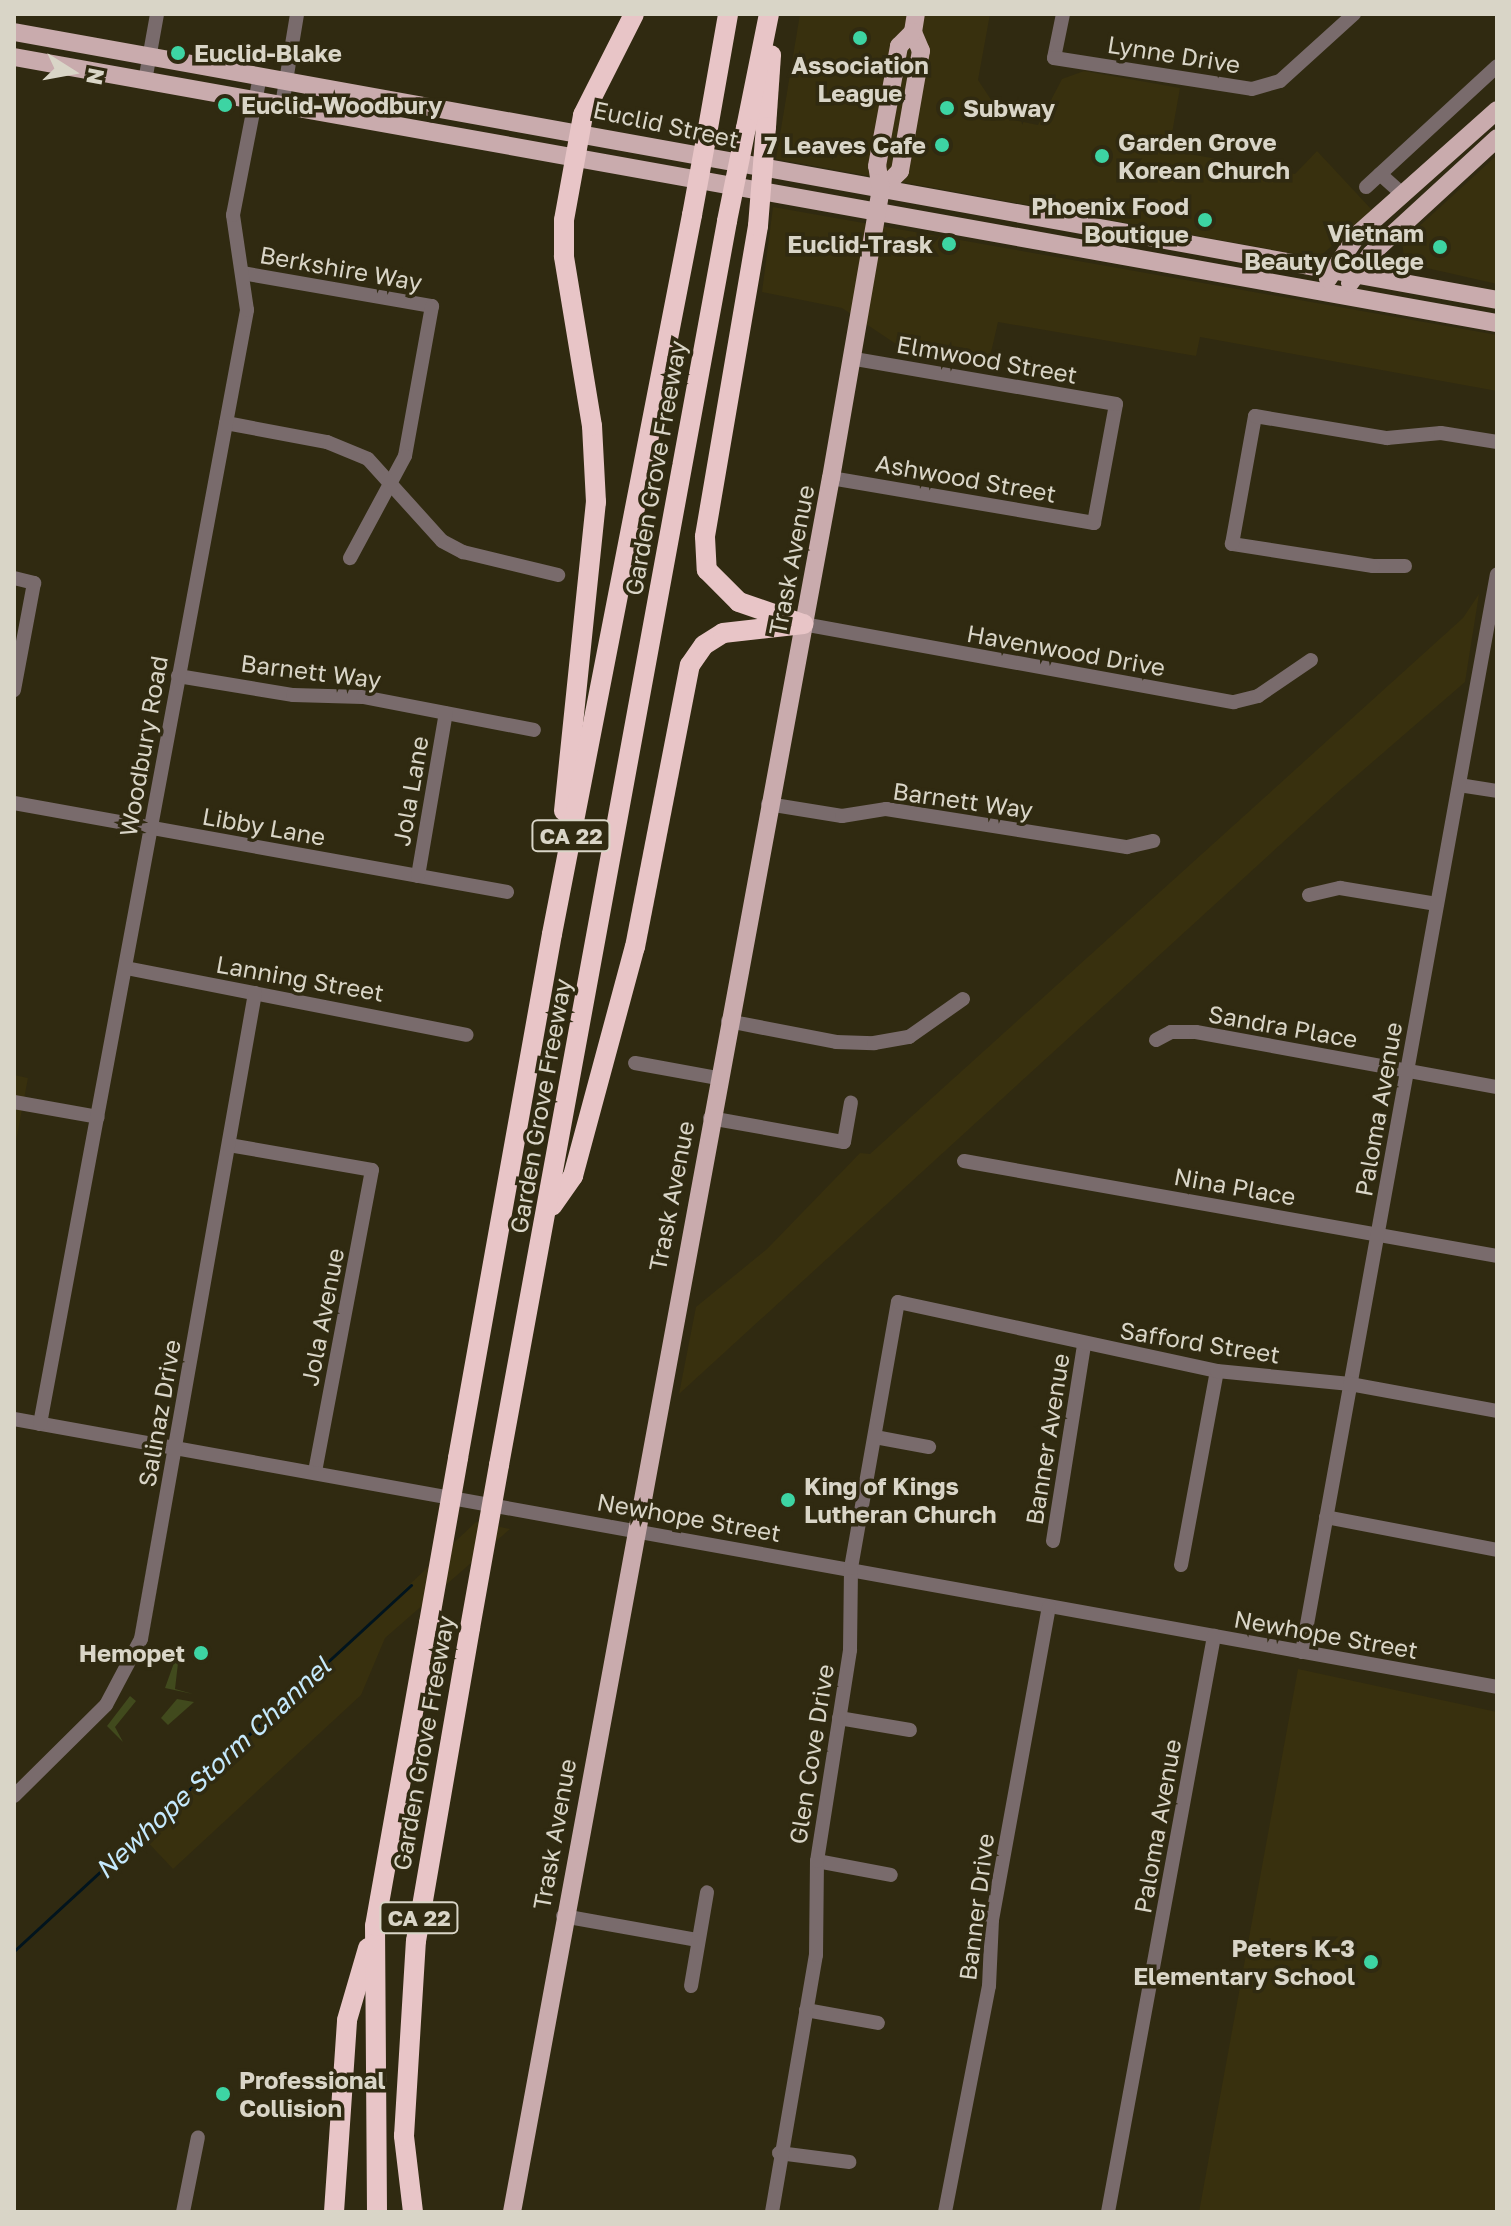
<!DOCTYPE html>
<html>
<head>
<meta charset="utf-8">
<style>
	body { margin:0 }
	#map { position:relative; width:1511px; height:2226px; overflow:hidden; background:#302a11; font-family:"Golos Text",sans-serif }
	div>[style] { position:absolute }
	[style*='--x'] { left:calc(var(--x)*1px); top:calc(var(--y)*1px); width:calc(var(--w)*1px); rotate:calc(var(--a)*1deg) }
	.built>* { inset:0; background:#38300e }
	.green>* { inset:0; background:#414a1d }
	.stream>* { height:3px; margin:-1.5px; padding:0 1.5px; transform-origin:1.5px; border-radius:1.5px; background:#01141e }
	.minor>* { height:14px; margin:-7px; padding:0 7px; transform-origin:7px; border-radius:7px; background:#796b6c }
	.major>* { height:18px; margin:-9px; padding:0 9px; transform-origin:9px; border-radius:9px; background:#c9abad }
	.highway>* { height:20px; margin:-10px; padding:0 10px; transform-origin:10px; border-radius:10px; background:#e8c5c7 }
	.highway-bridge>* { height:20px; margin:-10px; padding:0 10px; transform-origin:10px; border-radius:10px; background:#e8c5c7 }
	.dots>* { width:22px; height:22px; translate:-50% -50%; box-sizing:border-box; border:4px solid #302a11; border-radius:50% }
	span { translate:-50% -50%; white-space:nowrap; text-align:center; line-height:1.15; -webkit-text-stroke:7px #302a11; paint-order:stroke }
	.shield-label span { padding:2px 6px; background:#302a11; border:2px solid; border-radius:6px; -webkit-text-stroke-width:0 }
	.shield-label { font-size:22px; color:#d9d5c7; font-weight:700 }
	.poi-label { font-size:24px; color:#d9d5c7; font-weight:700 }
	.left { translate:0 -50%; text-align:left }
	.right { translate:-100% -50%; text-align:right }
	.street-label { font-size:24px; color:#d9d5c7 }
	.water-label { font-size:26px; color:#c5e9fd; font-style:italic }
	.frame { position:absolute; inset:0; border:16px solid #d9d5c7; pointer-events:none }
	.north { position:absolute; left:32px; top:32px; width:80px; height:80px; -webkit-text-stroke:6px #302a11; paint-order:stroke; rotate:101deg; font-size:22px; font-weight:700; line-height:32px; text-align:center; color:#d9d5c7 }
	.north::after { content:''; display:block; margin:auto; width:28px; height:36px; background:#d9d5c7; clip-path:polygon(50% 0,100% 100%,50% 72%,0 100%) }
</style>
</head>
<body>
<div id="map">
	<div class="built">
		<i style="clip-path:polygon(800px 14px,990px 14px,978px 80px,1003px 118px,1038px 125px,1062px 79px,1084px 71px,1180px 88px,1169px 150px,1295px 174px,1317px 151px,1372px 210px,1318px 258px,776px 159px)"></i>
		<i style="clip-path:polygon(1497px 155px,1497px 284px,1405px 263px,1402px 242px)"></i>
		<i style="clip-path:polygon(773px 207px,1497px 335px,1497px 391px,1200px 337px,1196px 356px,998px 322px,989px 361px,896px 344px,842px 308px,762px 292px)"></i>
		<i style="clip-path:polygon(1479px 594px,1465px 682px,1339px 791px,679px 1394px,696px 1307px,767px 1249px,860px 1153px,870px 1154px,1463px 618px)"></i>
		<i style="clip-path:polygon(14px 1075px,28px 1078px,14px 1152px)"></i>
		<i style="clip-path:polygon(476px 1522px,510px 1529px,385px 1638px,361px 1695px,173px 1869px,142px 1836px)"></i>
		<i style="clip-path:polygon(1298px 1669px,1497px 1712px,1497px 2212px,1199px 2212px)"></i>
	</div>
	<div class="green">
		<i style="clip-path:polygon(180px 1646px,175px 1689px,193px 1694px,165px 1688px)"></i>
		<i style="clip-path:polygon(130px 1696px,136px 1701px,115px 1727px,123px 1742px,107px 1726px)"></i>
		<i style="clip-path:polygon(177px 1699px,194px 1702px,168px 1725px,161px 1718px)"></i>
	</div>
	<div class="stream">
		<i style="--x:14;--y:1951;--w:540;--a:-42.67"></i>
	</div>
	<div class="minor">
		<i style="--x:1063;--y:14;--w:45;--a:101.6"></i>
		<i style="--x:1054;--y:58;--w:200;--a:8.9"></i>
		<i style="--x:1252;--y:89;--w:29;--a:-16"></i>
		<i style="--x:1280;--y:81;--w:100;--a:-42.2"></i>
		<i style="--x:145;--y:81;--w:68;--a:-79.8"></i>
		<i style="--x:282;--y:105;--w:92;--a:-80.6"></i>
		<i style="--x:1380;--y:174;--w:30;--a:42"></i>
		<i style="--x:1366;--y:187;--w:178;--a:-42.7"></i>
		<i style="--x:242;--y:273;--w:193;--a:9.9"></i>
		<i style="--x:432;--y:306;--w:152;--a:100.2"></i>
		<i style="--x:405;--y:456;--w:116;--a:118.3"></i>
		<i style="--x:226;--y:423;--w:103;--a:10.7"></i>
		<i style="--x:327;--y:442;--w:44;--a:22.5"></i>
		<i style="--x:368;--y:459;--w:110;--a:47.9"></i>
		<i style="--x:442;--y:541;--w:24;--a:28"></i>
		<i style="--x:463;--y:552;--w:98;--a:13.6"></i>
		<i style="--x:831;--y:478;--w:267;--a:9.7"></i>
		<i style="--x:1094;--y:523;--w:121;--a:-79.5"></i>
		<i style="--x:1116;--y:404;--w:270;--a:-170.2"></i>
		<i style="--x:1405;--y:566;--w:32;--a:180"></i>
		<i style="--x:1373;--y:566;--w:143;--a:-171.1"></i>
		<i style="--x:1232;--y:544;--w:130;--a:-79.8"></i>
		<i style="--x:1255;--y:416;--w:134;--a:9.5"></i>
		<i style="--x:1387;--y:438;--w:54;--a:-5.3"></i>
		<i style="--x:1441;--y:433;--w:57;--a:9.1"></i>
		<i style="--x:14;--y:578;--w:21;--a:14"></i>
		<i style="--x:34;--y:583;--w:109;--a:100.6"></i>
		<i style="--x:803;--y:624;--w:438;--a:10.3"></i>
		<i style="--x:1234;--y:702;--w:25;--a:-14"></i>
		<i style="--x:1258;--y:696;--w:64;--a:-34.2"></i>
		<i style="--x:178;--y:676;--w:117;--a:9.4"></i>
		<i style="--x:293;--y:695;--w:70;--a:1.6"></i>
		<i style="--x:363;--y:697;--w:174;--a:10.9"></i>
		<i style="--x:1459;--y:785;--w:38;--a:9"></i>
		<i style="--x:14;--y:803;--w:501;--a:10.23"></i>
		<i style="--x:768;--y:804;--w:75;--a:9.2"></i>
		<i style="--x:842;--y:816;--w:45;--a:-9"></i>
		<i style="--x:886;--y:809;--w:244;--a:9"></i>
		<i style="--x:1127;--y:847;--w:27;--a:-13"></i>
		<i style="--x:418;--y:876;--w:165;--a:-80.3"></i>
		<i style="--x:1309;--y:895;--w:32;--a:-13"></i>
		<i style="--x:1340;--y:888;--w:98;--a:9.4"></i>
		<i style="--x:126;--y:968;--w:347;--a:11.1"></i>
		<i style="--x:728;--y:1021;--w:110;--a:11"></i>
		<i style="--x:836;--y:1042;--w:38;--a:2"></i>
		<i style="--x:874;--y:1043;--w:36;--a:-10"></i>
		<i style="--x:909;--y:1037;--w:66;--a:-35.1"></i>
		<i style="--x:1156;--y:1040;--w:17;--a:-28"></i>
		<i style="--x:1171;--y:1032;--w:25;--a:0"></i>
		<i style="--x:1196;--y:1032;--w:306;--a:10.4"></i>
		<i style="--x:635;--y:1063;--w:83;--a:10.4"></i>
		<i style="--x:14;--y:1102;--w:85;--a:10.1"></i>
		<i style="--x:710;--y:1118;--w:136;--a:10.2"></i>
		<i style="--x:844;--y:1142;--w:40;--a:-80"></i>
		<i style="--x:229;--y:1145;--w:145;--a:9.9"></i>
		<i style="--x:372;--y:1170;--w:307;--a:100.7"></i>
		<i style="--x:964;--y:1161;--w:541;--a:10.11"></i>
		<i style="--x:14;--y:1419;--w:1507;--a:10.24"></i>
		<i style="--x:40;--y:1424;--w:1133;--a:-79.47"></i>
		<i style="--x:247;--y:310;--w:96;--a:-98.4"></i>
		<i style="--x:233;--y:215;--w:142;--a:-79"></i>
		<i style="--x:875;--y:1437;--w:55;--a:10.5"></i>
		<i style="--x:1326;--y:1517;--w:174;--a:10.9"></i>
		<i style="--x:1053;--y:1541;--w:198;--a:-81"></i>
		<i style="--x:1181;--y:1565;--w:197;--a:-79.5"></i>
		<i style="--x:1302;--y:1652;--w:1095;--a:-79.75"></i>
		<i style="--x:839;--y:1718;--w:72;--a:9.6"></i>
		<i style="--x:14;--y:1796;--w:129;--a:-44.7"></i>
		<i style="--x:106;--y:1705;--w:75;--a:-62.1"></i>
		<i style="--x:141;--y:1639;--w:656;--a:-79.99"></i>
		<i style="--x:817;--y:1861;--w:75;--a:10.7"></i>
		<i style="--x:563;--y:1916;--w:137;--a:10.1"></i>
		<i style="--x:691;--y:1986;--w:95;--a:-80.3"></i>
		<i style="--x:806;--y:2010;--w:73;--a:10.2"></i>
		<i style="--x:779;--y:2153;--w:71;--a:7.3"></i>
		<i style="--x:183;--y:2212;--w:76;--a:-78.7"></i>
		<i style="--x:772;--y:2212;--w:261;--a:-80.3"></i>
		<i style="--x:816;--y:1955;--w:94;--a:-89.4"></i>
		<i style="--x:817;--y:1861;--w:214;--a:-81.1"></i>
		<i style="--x:850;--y:1650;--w:82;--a:-89.3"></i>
		<i style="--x:851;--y:1568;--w:270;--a:-80"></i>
		<i style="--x:898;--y:1302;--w:326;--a:12.2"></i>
		<i style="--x:1217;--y:1371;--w:134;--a:5.6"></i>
		<i style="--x:1350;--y:1384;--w:149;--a:10.4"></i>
		<i style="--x:945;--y:2212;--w:230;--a:-79"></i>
		<i style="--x:989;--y:1986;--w:66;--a:-87.4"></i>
		<i style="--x:992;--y:1920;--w:318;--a:-79.7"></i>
		<i style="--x:1108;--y:2212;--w:586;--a:-79.57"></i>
	</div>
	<div class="major">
		<i style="--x:14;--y:32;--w:1507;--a:10.24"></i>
		<i style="--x:14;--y:57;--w:1507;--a:10.17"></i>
		<i style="--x:881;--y:190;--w:27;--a:-45"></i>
		<i style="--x:900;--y:171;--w:122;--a:-80.1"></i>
		<i style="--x:921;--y:51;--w:21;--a:-113"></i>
		<i style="--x:913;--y:32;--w:18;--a:-81"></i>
		<i style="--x:1328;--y:279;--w:54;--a:-56.3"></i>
		<i style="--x:1358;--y:234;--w:186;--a:-41.7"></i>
		<i style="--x:1350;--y:283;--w:36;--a:-54"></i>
		<i style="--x:1371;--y:254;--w:171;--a:-42.6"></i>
		<i style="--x:512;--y:2212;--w:1763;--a:-79.58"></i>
		<i style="--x:831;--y:478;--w:292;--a:-80.2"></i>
		<i style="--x:881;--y:190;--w:24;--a:-99"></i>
		<i style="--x:877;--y:166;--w:122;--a:-79.6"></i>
		<i style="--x:899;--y:46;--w:20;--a:-45"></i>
	</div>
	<div class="highway">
		<i style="--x:766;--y:127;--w:72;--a:-86"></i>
		<i style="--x:708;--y:128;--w:116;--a:-80"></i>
		<i style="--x:746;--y:128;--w:116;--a:-78.6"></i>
		<i style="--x:758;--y:226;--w:315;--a:99.7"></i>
		<i style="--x:705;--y:537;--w:33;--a:87"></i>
		<i style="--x:707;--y:570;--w:45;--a:45"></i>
		<i style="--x:739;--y:602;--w:65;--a:19"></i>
		<i style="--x:564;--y:811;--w:311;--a:-84.1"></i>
		<i style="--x:596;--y:502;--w:76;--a:-93"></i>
		<i style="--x:592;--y:426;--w:172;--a:-99.4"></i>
		<i style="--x:564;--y:256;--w:36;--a:-90"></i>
		<i style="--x:564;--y:220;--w:107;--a:-79.7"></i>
		<i style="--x:583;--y:115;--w:113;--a:-63.2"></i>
		<i style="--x:552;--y:1206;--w:37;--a:-55"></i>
		<i style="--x:573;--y:1176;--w:237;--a:-74.9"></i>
		<i style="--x:635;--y:947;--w:287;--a:-79"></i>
		<i style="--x:690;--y:665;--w:24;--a:-55"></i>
		<i style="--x:704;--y:645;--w:22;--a:-32"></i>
		<i style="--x:723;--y:633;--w:81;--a:-6.4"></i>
		<i style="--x:458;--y:1458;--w:532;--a:-79.83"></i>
		<i style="--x:552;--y:934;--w:733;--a:-78.98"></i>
		<i style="--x:499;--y:1465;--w:1265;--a:-79.61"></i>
		<i style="--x:334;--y:2212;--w:192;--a:-86.1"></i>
		<i style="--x:347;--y:2020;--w:75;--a:-73.7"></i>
		<i style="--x:377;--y:2212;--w:286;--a:-90.4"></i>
		<i style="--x:375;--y:1926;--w:308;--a:-79.9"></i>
		<i style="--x:413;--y:2212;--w:77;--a:-96.8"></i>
		<i style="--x:404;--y:2136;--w:195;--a:-86.5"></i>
		<i style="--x:416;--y:1941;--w:318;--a:-80.2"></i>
	</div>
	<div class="highway-bridge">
		<i style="--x:692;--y:215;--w:88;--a:-79.6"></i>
		<i style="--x:727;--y:221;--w:95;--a:-78.5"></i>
		<i style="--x:758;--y:226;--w:99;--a:-85.4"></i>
		<i style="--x:429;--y:1623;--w:168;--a:-80"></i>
		<i style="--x:470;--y:1628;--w:166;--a:-79.9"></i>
	</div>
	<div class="dots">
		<i style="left:860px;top:38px;background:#3dd4a3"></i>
		<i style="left:178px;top:53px;background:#3dd4a3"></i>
		<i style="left:225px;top:105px;background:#3dd4a3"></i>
		<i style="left:947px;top:108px;background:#3dd4a3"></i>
		<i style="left:942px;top:145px;background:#3dd4a3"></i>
		<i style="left:1102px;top:156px;background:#3dd4a3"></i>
		<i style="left:1205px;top:220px;background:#3dd4a3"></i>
		<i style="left:949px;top:244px;background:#3dd4a3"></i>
		<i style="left:1440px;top:247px;background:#3dd4a3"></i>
		<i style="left:788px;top:1500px;background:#3dd4a3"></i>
		<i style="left:201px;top:1653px;background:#3dd4a3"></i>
		<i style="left:1371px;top:1962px;background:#3dd4a3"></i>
		<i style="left:223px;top:2094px;background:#3dd4a3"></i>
	</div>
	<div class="shield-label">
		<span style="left:571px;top:836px">CA 22</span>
		<span style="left:419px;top:1918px">CA 22</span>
	</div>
	<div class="poi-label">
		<span class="left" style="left:194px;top:53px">Euclid-Blake</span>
		<span style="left:860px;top:79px">Association<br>League</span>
		<span class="left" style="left:241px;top:105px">Euclid-Woodbury</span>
		<span class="left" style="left:963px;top:108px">Subway</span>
		<span class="left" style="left:1118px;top:156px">Garden Grove<br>Korean Church</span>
		<span class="right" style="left:926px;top:145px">7 Leaves Cafe</span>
		<span class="right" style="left:1189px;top:220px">Phoenix Food<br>Boutique</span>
		<span class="right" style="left:1424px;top:247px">Vietnam<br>Beauty College</span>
		<span class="right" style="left:933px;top:244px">Euclid-Trask</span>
		<span class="left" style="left:804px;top:1500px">King of Kings<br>Lutheran Church</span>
		<span class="right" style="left:185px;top:1653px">Hemopet</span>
		<span class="right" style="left:1355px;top:1962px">Peters K-3<br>Elementary School</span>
		<span class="left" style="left:239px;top:2094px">Professional<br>Collision</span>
	</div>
	<div class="street-label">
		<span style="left:1174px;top:54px;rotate:9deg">Lynne Drive</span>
		<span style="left:666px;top:124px;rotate:12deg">Euclid Street</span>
		<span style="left:341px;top:268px;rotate:10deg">Berkshire Way</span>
		<span style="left:987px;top:359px;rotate:10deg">Elmwood Street</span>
		<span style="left:655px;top:468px;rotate:-80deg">Garden Grove Freeway</span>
		<span style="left:966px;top:478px;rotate:10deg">Ashwood Street</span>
		<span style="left:791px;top:560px;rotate:-79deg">Trask Avenue</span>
		<span style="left:1066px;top:650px;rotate:10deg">Havenwood Drive</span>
		<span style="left:311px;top:671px;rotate:7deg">Barnett Way</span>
		<span style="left:143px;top:746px;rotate:-80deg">Woodbury Road</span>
		<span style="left:410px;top:791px;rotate:-80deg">Jola Lane</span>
		<span style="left:963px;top:800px;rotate:8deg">Barnett Way</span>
		<span style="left:264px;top:826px;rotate:10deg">Libby Lane</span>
		<span style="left:300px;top:978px;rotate:10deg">Lanning Street</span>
		<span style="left:1283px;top:1026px;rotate:10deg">Sandra Place</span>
		<span style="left:540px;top:1106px;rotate:-80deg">Garden Grove Freeway</span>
		<span style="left:1378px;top:1109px;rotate:-80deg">Paloma Avenue</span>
		<span style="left:1235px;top:1186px;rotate:10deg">Nina Place</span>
		<span style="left:671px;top:1196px;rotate:-79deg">Trask Avenue</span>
		<span style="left:322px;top:1317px;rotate:-79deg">Jola Avenue</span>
		<span style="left:1200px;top:1342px;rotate:9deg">Safford Street</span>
		<span style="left:159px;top:1413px;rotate:-80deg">Salinaz Drive</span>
		<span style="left:1047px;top:1439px;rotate:-81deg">Banner Avenue</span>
		<span style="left:689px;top:1517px;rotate:10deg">Newhope Street</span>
		<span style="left:1326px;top:1634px;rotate:10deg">Newhope Street</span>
		<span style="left:423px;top:1743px;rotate:-80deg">Garden Grove Freeway</span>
		<span style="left:811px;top:1754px;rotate:-81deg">Glen Cove Drive</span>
		<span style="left:1157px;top:1826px;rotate:-80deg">Paloma Avenue</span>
		<span style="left:554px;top:1834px;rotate:-80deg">Trask Avenue</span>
		<span style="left:976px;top:1907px;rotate:-83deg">Banner Drive</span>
	</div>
	<div class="water-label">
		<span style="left:213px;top:1768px;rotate:-43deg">Newhope Storm Channel</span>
	</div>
	<div class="frame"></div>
	<div class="north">N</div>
</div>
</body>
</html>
